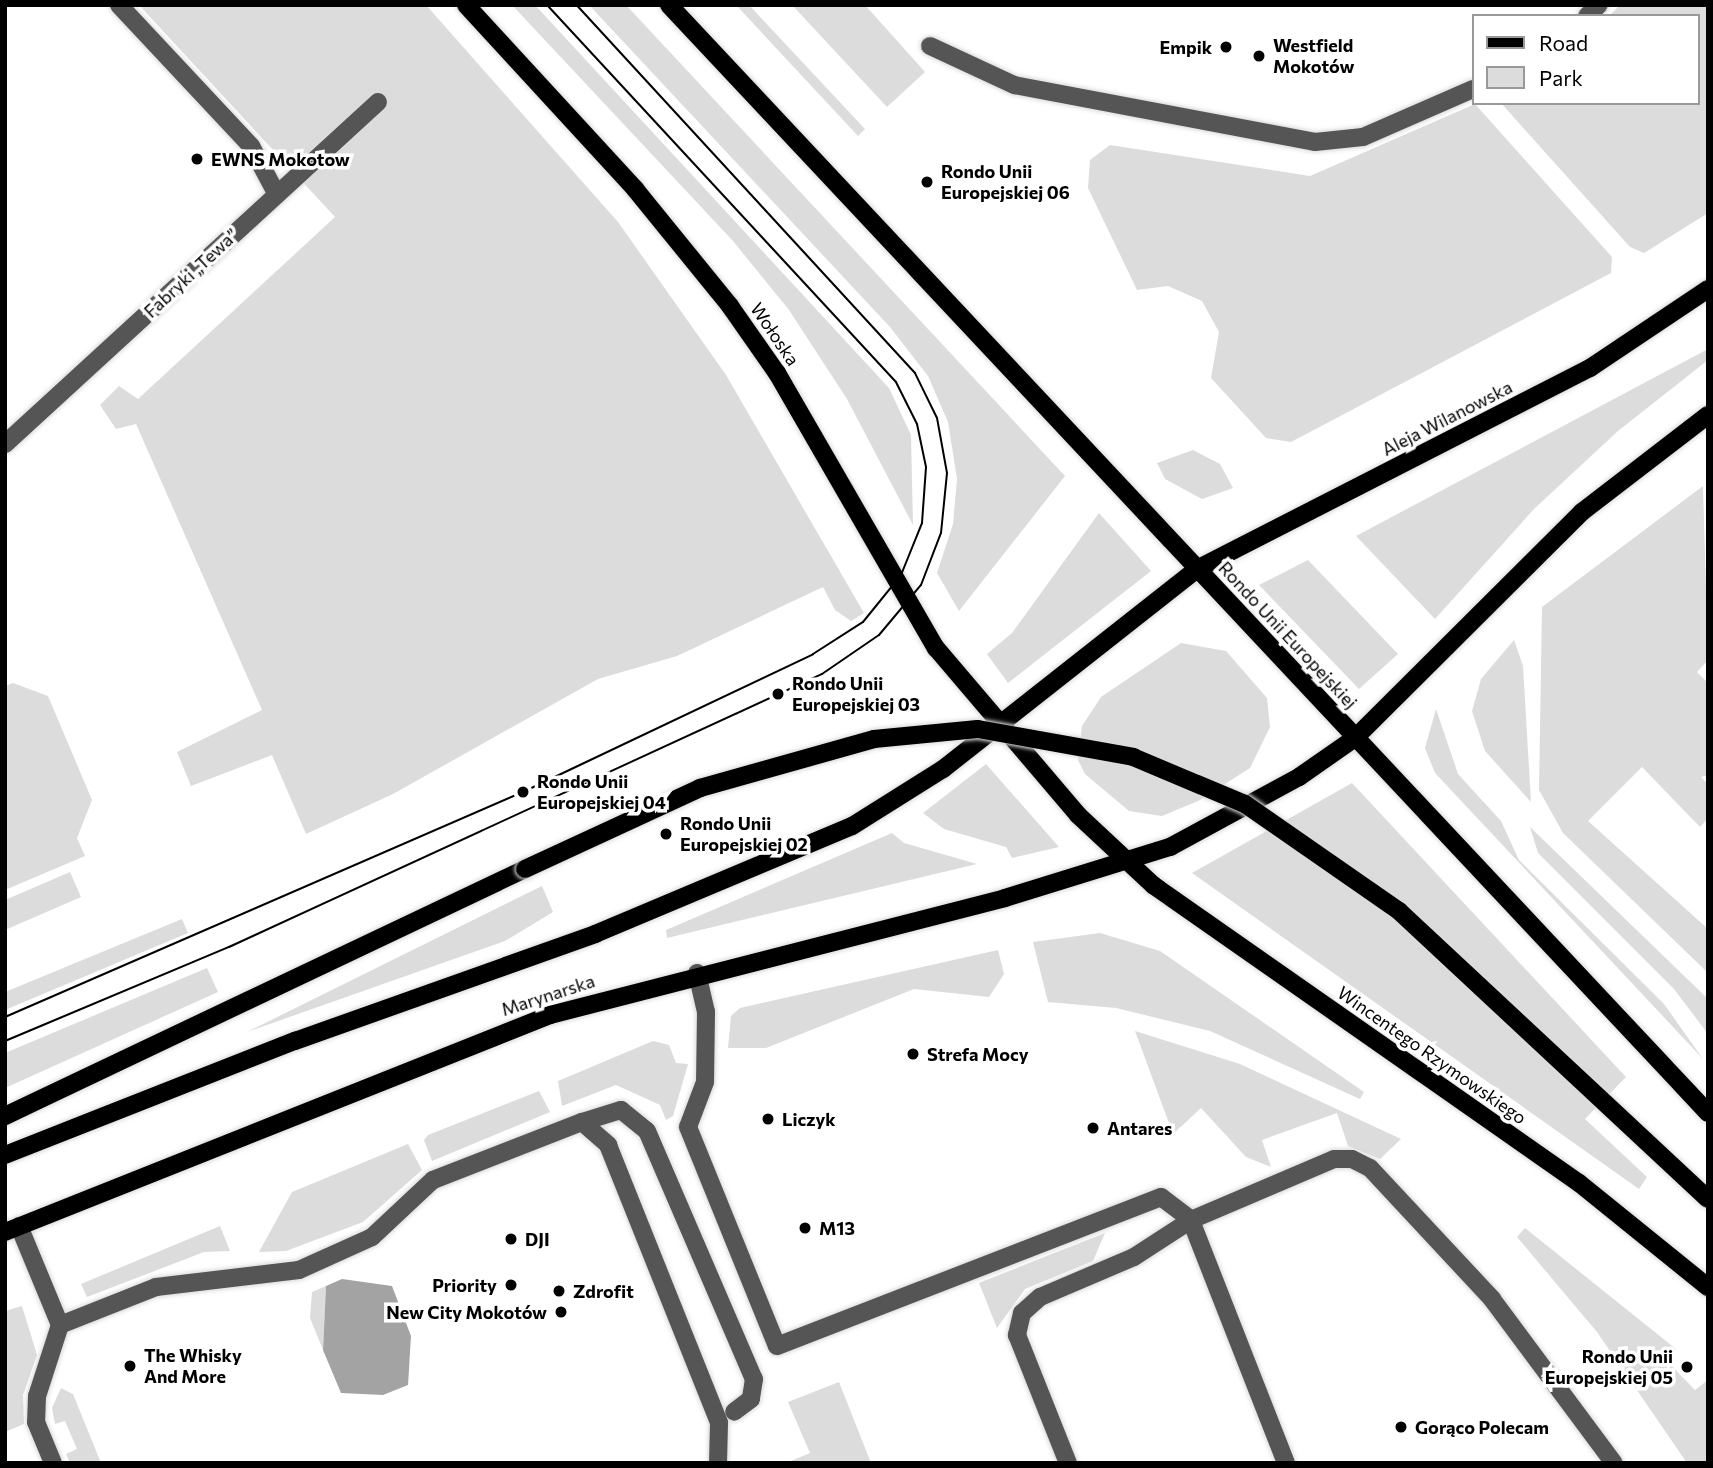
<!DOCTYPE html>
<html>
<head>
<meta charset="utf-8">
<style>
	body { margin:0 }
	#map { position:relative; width:1713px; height:1468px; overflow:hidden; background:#fff; font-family:Commissioner,sans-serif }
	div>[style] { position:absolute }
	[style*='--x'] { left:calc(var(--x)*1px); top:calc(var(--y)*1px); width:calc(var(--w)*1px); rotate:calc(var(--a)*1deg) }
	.green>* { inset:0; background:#dcdcdc }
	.water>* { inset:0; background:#a3a3a3 }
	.roads { filter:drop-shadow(0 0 2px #dbdbdb) drop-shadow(0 0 2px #dbdbdb) }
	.minor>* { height:18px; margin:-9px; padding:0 9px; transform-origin:9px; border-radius:9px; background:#555 }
	.major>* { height:18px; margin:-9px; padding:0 9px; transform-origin:9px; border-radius:9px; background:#000 }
	.tram>* { height:2px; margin:-1px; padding:0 1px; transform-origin:1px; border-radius:1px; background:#000 }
	.bridges { filter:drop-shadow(0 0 2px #dbdbdb) drop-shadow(0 0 2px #dbdbdb) }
	.major-bridge>* { height:18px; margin:-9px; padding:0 9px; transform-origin:9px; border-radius:9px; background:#000 }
	.dots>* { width:19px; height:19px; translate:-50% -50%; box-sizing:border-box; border:4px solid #fff; border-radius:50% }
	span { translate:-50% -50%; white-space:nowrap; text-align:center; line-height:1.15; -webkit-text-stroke:7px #fff; paint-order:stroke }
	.poi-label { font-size:18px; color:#000; font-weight:700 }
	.left { translate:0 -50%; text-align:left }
	.right { translate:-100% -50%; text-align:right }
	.street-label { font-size:18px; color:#000 }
	.frame { position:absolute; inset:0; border:7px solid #000; pointer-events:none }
	.legend { position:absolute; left:1472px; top:14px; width:228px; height:91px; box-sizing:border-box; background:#fff; border:2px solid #999; margin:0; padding:9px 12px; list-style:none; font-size:21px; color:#000 }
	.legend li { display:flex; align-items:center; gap:14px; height:35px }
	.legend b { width:35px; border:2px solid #999 }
</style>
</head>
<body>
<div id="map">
	<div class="green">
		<i style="clip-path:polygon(139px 5px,426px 5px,618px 222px,726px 375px,864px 613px,851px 621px,835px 610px,823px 587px,677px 656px,598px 679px,393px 794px,306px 834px,272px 755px,191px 786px,177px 752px,262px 710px,136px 424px,116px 429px,100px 405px,119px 386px,138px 399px,335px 217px)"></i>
		<i style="clip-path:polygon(512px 5px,535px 5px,889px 388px,911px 435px,913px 525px,847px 399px,789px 310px,733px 241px)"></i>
		<i style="clip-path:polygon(589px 5px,626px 5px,1065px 476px,959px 611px,937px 573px,953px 524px,957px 479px,948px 422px,928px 376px,890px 327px)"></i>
		<i style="clip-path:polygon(736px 5px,749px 5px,865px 129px,858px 136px)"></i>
		<i style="clip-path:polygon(792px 5px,865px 5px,925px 72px,887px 107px)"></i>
		<i style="clip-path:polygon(1620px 5px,1708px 5px,1708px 213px,1644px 253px,1630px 247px,1501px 103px,1697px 103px,1697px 16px,1609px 16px)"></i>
		<i style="clip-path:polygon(1475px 104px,1612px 257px,1611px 273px,1291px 442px,1266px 438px,1211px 378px,1219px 332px,1202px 301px,1168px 286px,1137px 290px,1088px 188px,1090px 160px,1110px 145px,1310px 176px)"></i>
		<i style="clip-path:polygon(1708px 349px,1708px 360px,1618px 431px,1534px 509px,1435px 619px,1356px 536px)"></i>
		<i style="clip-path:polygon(1193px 450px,1220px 464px,1233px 488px,1202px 499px,1165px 479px,1157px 463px)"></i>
		<i style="clip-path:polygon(1703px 486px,1708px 660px,1697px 672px,1708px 683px,1708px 775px,1701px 777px,1708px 784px,1708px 818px,1700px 827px,1642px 767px,1588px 821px,1708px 929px,1708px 973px,1563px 833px,1539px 790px,1542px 607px)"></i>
		<i style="clip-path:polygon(1099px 513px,1151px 571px,1008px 683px,987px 654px,1012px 633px)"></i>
		<i style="clip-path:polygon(1308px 560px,1398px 654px,1359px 689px,1259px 585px)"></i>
		<i style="clip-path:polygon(1514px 640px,1523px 666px,1531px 802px,1485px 751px,1472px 711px,1481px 679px)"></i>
		<i style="clip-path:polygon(1181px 643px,1226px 651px,1267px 698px,1270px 727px,1250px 768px,1198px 801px,1162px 816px,1129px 811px,1085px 774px,1078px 760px,1082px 726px,1101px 697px)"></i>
		<i style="clip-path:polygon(13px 683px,48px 696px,92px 800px,77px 838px,85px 856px,5px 890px,5px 686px)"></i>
		<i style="clip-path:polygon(1436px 709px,1458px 774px,1501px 821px,1519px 860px,1664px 1004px,1703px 1059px,1435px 773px,1425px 748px)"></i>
		<i style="clip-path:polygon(986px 764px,1059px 847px,1012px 858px,1006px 847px,944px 829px,923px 813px)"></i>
		<i style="clip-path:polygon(1352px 783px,1626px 1077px,1585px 1119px,1647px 1177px,1639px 1189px,1192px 873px)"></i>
		<i style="clip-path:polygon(1530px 827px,1708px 999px,1708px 1034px,1674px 989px,1538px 853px)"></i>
		<i style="clip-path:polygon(892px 833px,904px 843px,977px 864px,667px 938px,666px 930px)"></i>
		<i style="clip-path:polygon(70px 872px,81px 897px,5px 930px,5px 900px)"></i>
		<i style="clip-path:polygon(542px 886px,553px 912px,505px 941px,247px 1032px)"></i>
		<i style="clip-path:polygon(182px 919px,188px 933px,5px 1010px,5px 992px)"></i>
		<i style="clip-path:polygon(1100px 933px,1160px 951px,1364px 1092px,1360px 1099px,1210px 1031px,1116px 1008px,1048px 1002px,1033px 942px)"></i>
		<i style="clip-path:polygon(998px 950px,1004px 974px,989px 997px,914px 989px,766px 1048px,728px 1048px,731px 1016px,740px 1008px)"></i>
		<i style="clip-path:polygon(207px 968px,218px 992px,5px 1088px,5px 1053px)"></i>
		<i style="clip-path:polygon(1135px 1031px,1240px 1064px,1401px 1139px,1380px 1159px,1348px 1146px,1337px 1113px,1262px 1140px,1271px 1167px,1246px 1157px,1201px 1108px,1173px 1134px)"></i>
		<i style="clip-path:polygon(653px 1041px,669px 1045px,676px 1063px,688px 1064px,673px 1116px,666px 1120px,660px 1105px,616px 1085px,562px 1106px,558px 1081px)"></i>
		<i style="clip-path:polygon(539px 1091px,550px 1112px,432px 1161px,424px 1140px,428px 1135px)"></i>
		<i style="clip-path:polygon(408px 1144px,422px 1170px,363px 1222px,286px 1251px,259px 1252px,292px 1192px)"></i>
		<i style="clip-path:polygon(220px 1226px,230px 1251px,204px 1252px,87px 1297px,81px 1284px)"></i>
		<i style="clip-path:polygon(1525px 1228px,1676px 1349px,1666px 1360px,1695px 1390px,1708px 1380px,1708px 1463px,1687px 1463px,1597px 1332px,1517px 1237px)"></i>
		<i style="clip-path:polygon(1105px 1233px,1093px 1261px,1025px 1289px,997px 1328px,979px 1283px)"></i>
		<i style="clip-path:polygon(326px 1286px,323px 1350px,310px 1318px,312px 1292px)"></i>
		<i style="clip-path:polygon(22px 1306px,37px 1355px,23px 1395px,24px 1424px,5px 1432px,5px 1311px)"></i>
		<i style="clip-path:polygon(839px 1382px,871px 1463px,786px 1463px,810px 1453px,788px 1402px)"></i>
		<i style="clip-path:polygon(61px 1388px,73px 1394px,101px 1463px,70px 1463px,66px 1454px,77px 1449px,65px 1421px,55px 1424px,52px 1408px)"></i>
	</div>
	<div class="water">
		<i style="clip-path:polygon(342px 1279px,392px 1286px,411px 1336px,408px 1385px,383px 1395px,341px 1393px,323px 1350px,326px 1286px)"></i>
	</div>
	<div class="roads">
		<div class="minor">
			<i style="--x:119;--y:5;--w:193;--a:46.9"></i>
			<i style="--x:251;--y:146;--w:53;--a:62"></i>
			<i style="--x:1587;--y:16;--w:16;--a:-43"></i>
			<i style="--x:930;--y:46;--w:93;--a:24.9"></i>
			<i style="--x:1014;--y:85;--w:306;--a:10.7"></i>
			<i style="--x:1315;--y:142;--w:48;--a:-5.9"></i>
			<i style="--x:1363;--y:137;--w:120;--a:-23.6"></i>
			<i style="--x:5;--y:444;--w:506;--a:-42.52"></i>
			<i style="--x:697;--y:973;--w:40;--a:77"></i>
			<i style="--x:706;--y:1012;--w:70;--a:90.8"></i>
			<i style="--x:705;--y:1082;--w:48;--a:110.7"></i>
			<i style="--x:688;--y:1127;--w:236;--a:67.9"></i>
			<i style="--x:777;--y:1346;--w:412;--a:-21.2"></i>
			<i style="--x:1161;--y:1197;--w:38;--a:37"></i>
			<i style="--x:1191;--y:1220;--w:68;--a:147"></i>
			<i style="--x:1134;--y:1257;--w:102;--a:156.9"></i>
			<i style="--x:1040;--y:1297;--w:24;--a:138"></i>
			<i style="--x:1022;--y:1313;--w:23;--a:103"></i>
			<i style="--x:1017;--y:1335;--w:138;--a:68.3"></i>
			<i style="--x:582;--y:1122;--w:41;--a:-17.1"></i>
			<i style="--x:621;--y:1110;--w:33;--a:39"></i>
			<i style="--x:647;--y:1131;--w:270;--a:66.7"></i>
			<i style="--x:754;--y:1379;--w:20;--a:99"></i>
			<i style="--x:751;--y:1399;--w:21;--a:143"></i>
			<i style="--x:19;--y:1226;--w:107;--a:67.5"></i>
			<i style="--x:60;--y:1325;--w:75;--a:107.9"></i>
			<i style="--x:37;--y:1396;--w:26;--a:92"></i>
			<i style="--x:36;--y:1422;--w:44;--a:67.5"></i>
			<i style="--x:60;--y:1325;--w:103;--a:-21.6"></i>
			<i style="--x:156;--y:1287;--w:144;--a:-6.8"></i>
			<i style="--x:299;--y:1270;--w:80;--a:-24.3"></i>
			<i style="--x:372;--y:1237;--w:83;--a:-43.1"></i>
			<i style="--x:433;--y:1180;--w:160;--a:-21.3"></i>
			<i style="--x:582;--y:1122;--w:35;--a:41"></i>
			<i style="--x:608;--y:1145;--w:299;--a:68.2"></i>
			<i style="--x:719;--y:1423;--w:40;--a:91.4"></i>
			<i style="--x:1286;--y:1463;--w:261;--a:-111.4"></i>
			<i style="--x:1191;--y:1220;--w:155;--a:-23.1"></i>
			<i style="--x:1334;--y:1159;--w:18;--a:0"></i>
			<i style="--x:1352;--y:1159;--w:20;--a:27"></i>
			<i style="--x:1370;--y:1168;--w:179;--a:47"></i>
			<i style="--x:1492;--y:1299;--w:204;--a:53.4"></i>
		</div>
		<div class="major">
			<i style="--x:466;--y:5;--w:250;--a:47.4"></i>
			<i style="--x:635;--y:189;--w:151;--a:50.9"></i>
			<i style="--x:730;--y:306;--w:82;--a:55"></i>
			<i style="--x:777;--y:373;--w:318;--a:60"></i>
			<i style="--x:936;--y:648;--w:219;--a:49.6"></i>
			<i style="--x:1078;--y:815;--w:103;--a:43"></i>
			<i style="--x:1153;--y:885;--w:520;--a:34.97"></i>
			<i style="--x:1579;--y:1183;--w:166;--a:38.9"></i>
			<i style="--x:669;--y:5;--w:1519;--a:46.84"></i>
			<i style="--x:5;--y:1116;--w:576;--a:-25.41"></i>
			<i style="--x:5;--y:1155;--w:312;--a:-21.5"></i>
			<i style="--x:295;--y:1041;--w:319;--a:-19.6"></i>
			<i style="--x:595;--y:934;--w:279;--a:-22.8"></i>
			<i style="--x:852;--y:826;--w:107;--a:-32.1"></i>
			<i style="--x:943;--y:769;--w:323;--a:-38.2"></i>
			<i style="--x:1197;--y:569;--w:441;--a:-27.1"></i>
			<i style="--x:1590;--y:368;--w:142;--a:-33.8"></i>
			<i style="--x:5;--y:1232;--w:587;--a:-21.71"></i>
			<i style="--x:550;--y:1015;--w:470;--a:-14.4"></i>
			<i style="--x:1005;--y:898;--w:173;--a:-17.2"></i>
			<i style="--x:1170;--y:847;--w:147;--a:-28.5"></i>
			<i style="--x:1299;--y:777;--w:68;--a:-34.9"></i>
			<i style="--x:1355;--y:738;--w:320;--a:-44.9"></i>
			<i style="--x:1582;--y:512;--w:159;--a:-37.6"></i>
		</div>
	</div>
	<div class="tram">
		<i style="--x:5;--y:1017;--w:565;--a:-23.48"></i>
		<i style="--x:523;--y:792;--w:321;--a:-25.4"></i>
		<i style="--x:813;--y:654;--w:59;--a:-32.6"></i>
		<i style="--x:863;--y:622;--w:60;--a:-51"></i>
		<i style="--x:901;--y:575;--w:56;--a:-68"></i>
		<i style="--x:922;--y:523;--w:56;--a:-85.9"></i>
		<i style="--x:926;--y:467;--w:44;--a:-101.8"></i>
		<i style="--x:917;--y:424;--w:47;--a:-116.6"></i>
		<i style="--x:896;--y:382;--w:514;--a:-132.79"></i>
		<i style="--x:5;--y:1041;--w:243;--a:-22.8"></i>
		<i style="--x:229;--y:947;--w:653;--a:-24.72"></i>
		<i style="--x:822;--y:674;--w:69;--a:-34.4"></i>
		<i style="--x:879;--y:635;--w:65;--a:-50"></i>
		<i style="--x:921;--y:585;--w:56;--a:-69"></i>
		<i style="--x:941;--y:533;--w:60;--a:-84.3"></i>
		<i style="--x:947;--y:473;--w:56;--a:-100.3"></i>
		<i style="--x:937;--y:418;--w:50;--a:-116.1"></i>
		<i style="--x:915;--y:373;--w:500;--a:-132.6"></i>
	</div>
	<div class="bridges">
		<div class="major-bridge">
			<i style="--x:525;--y:869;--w:193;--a:-24.8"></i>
			<i style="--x:700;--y:788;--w:181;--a:-15.7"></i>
			<i style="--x:874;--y:739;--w:104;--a:-5.5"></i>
			<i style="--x:978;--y:729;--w:158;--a:10.2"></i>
			<i style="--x:1133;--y:757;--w:121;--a:22.8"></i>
			<i style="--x:1245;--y:804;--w:188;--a:34.8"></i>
			<i style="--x:1399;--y:911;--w:422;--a:43"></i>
		</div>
	</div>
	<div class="dots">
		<i style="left:1226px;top:47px;background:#000"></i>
		<i style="left:1259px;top:56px;background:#000"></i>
		<i style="left:197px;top:159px;background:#000"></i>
		<i style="left:927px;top:182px;background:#000"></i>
		<i style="left:778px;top:694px;background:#000"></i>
		<i style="left:523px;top:792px;background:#000"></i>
		<i style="left:666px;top:834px;background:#000"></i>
		<i style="left:913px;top:1054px;background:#000"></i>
		<i style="left:768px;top:1119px;background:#000"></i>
		<i style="left:1093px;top:1128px;background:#000"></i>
		<i style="left:805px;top:1228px;background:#000"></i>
		<i style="left:511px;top:1239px;background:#000"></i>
		<i style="left:511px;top:1285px;background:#000"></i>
		<i style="left:559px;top:1291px;background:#000"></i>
		<i style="left:561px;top:1312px;background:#000"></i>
		<i style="left:130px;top:1366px;background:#000"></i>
		<i style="left:1687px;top:1367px;background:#000"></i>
		<i style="left:1401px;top:1427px;background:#000"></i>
	</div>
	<div class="poi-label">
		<span class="left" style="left:1273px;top:56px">Westfield<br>Mokotów</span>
		<span class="right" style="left:1212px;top:47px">Empik</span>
		<span class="left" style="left:211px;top:159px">EWNS Mokotow</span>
		<span class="left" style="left:941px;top:182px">Rondo Unii<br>Europejskiej 06</span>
		<span class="left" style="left:792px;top:694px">Rondo Unii<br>Europejskiej 03</span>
		<span class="left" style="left:537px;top:792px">Rondo Unii<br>Europejskiej 04</span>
		<span class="left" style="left:680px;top:834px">Rondo Unii<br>Europejskiej 02</span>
		<span class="left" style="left:927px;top:1054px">Strefa Mocy</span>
		<span class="left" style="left:782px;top:1119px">Liczyk</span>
		<span class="left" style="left:1107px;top:1128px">Antares</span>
		<span class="left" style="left:819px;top:1228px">M13</span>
		<span class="left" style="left:525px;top:1239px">DJI</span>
		<span class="right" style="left:497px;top:1285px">Priority</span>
		<span class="left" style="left:573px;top:1291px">Zdrofit</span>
		<span class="right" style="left:547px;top:1312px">New City Mokotów</span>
		<span class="left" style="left:144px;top:1366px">The Whisky<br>And More</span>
		<span class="right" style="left:1673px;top:1367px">Rondo Unii<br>Europejskiej 05</span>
		<span class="left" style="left:1415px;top:1427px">Gorąco Polecam</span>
	</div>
	<div class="street-label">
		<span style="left:191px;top:273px;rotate:-43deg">Fabryki „Tewa”</span>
		<span style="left:775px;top:334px;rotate:56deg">Wołoska</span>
		<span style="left:1447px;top:418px;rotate:-27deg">Aleja Wilanowska</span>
		<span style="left:1288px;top:635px;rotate:47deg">Rondo Unii Europejskiej</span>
		<span style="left:548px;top:995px;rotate:-18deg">Marynarska</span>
		<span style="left:1432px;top:1055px;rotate:35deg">Wincentego Rzymowskiego</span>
	</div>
	<div class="frame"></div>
	<ul class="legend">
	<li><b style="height:9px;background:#000"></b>Road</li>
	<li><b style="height:19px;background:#dcdcdc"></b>Park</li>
	</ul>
</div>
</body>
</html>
